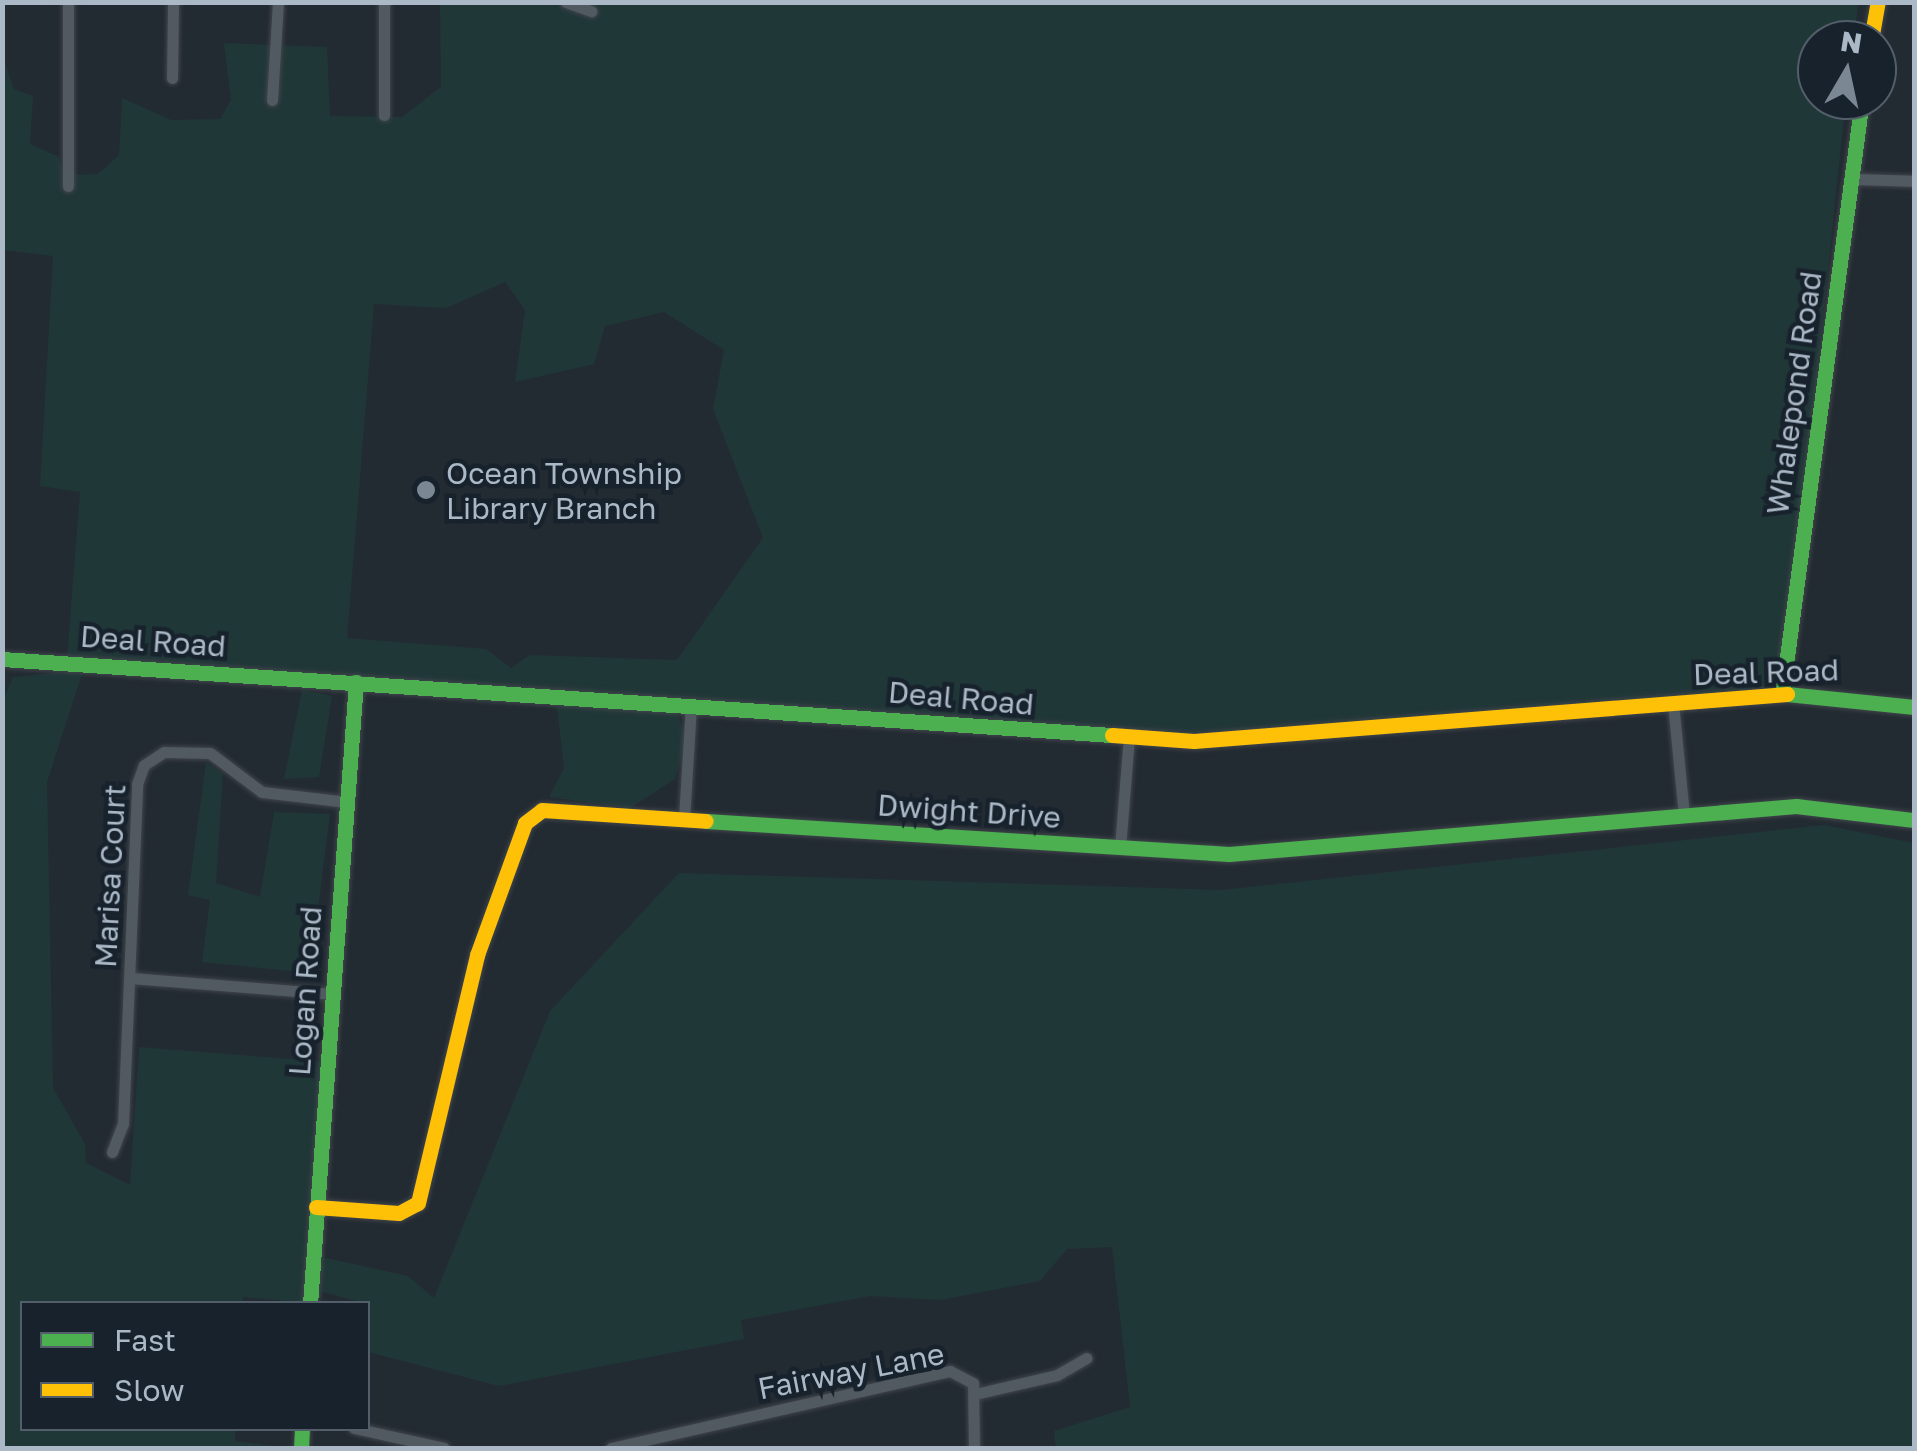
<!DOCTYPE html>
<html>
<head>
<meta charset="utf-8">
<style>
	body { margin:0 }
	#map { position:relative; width:1917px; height:1451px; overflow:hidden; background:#232b32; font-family:"Golos Text",sans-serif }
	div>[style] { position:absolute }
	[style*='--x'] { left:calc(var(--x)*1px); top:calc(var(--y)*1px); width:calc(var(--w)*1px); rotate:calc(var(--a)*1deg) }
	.green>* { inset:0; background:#203738 }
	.roads { filter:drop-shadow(0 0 2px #40454b) drop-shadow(0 0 2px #40454b) }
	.street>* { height:11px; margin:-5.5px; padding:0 5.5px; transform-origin:5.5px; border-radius:5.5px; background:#525a61 }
	.fast>* { height:15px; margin:-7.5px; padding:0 7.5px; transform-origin:7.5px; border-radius:7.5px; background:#4caf50 }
	.slow>* { height:15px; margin:-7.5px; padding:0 7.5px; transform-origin:7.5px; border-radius:7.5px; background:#ffc107 }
	.dots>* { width:28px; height:28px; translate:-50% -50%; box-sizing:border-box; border:5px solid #17222d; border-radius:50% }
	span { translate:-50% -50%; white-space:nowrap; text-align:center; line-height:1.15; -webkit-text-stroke:9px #17222d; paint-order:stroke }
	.street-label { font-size:30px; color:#abb8c6 }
	.poi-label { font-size:30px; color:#abb8c6 }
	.left { translate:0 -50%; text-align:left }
	.frame { position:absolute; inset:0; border:5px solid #abb8c6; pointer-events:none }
	.legend { position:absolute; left:20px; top:1301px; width:350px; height:130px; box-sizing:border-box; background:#17222d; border:2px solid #525e6a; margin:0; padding:12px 18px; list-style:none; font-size:30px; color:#abb8c6 }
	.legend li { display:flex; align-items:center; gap:20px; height:50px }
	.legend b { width:50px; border:2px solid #525e6a }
	.north { position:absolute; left:1797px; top:20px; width:100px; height:100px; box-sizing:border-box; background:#17222d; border:2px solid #525e6a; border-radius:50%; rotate:9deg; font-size:28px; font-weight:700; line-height:40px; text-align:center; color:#abb8c6 }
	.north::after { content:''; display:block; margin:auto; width:35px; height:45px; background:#7b8792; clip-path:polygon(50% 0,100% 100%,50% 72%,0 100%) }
</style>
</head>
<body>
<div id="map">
	<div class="green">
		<i style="clip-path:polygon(evenodd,440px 3px,1858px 3px,1854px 40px,1817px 40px,1817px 100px,1846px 100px,1783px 694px,1229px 742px,676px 706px,686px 741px,675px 779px,630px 808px,549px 797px,564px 768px,556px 699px,84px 668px,47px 782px,53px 1088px,85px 1144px,86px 1163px,130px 1185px,139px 1047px,328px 1062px,313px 1255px,408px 1276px,434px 1298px,550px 1011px,679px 873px,1222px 890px,1824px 825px,1914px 843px,1914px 1448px,1056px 1448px,1054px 1431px,1130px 1407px,1112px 1247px,1067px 1249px,1040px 1281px,940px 1300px,870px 1296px,763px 1316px,741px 1320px,744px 1339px,499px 1386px,368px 1352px,368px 1304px,311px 1289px,309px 1303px,243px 1297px,242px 1304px,22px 1304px,22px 1428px,235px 1429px,235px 1441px,289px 1448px,3px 1448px,3px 700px,13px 677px,66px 672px,80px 492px,40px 486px,53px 256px,3px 250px,2px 54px,14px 89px,33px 96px,30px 144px,59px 157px,63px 175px,98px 174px,119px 155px,122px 98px,171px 120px,220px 119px,231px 100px,224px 43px,327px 47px,330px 116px,402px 117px,441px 87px,440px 3px,505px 282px,525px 310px,515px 382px,594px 364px,605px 326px,664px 312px,724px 350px,713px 409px,763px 538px,677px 660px,530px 655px,511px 668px,486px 649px,347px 638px,374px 304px,446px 308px,505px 282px)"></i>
		<i style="clip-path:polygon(302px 690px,332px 696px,319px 777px,284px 779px)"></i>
		<i style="clip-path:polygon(206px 763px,223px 773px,216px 883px,260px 897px,274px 812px,330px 814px,310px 973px,202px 962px,210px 900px,188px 895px)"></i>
	</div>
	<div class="roads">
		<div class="street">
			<i style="--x:68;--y:2;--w:184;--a:90"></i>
			<i style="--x:384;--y:2;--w:113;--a:90"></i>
			<i style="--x:566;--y:2;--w:27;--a:20"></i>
			<i style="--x:172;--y:78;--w:76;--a:-89.2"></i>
			<i style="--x:272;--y:100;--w:98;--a:-86.5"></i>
			<i style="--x:1852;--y:179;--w:62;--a:1.8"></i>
			<i style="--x:1673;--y:703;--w:113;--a:84.4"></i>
			<i style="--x:684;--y:819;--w:114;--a:-86.5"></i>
			<i style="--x:1120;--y:848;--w:111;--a:-85.4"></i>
			<i style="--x:130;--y:978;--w:203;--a:4.5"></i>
			<i style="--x:112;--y:1152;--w:30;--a:-69"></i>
			<i style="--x:123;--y:1124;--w:340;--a:-87.6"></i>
			<i style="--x:137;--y:784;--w:20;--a:-70"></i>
			<i style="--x:144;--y:765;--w:24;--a:-33"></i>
			<i style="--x:164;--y:752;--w:46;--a:1.2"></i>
			<i style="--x:210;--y:753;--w:65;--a:36.9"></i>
			<i style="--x:262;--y:792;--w:86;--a:6.7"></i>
			<i style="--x:975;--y:1394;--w:84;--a:-13"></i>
			<i style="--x:1057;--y:1375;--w:34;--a:-30"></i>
			<i style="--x:354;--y:1428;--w:92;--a:12.5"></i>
			<i style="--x:611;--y:1448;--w:348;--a:-12.8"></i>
			<i style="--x:950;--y:1371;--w:26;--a:28"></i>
			<i style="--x:973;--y:1383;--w:65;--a:89.1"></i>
		</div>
		<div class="fast">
			<i style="--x:2;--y:659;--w:1113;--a:3.92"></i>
			<i style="--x:1782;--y:694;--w:599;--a:-82.33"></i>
			<i style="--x:1787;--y:694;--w:128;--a:5.8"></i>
			<i style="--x:706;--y:821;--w:524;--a:3.61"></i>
			<i style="--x:1229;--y:854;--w:569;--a:-4.84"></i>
			<i style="--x:1796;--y:806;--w:119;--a:6.8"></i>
			<i style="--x:310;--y:1304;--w:624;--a:-85.77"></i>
			<i style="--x:301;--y:1448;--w:20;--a:-87"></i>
		</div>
		<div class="slow">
			<i style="--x:1871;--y:40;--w:39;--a:-80"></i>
			<i style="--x:1112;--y:735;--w:82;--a:4.2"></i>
			<i style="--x:1194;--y:741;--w:595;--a:-4.53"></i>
			<i style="--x:316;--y:1207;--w:83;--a:4.1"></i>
			<i style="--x:399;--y:1213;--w:21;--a:-28"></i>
			<i style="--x:418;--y:1203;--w:255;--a:-76.6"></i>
			<i style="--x:477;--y:955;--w:140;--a:-70"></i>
			<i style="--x:525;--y:823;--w:21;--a:-37"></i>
			<i style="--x:542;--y:810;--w:164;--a:3.8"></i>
		</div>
	</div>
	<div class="dots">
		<i style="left:426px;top:490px;background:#7b8792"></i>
	</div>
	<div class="street-label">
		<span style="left:1794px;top:393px;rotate:-82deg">Whalepond Road</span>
		<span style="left:153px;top:641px;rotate:4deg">Deal Road</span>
		<span style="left:1766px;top:672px;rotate:-2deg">Deal Road</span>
		<span style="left:961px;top:698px;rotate:5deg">Deal Road</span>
		<span style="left:969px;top:811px;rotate:4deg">Dwight Drive</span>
		<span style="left:110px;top:876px;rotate:-87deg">Marisa Court</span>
		<span style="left:305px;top:991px;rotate:-86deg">Logan Road</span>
		<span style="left:851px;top:1371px;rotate:-11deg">Fairway Lane</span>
	</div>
	<div class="poi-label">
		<span class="left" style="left:446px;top:490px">Ocean Township<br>Library Branch</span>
	</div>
	<div class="frame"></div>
	<ul class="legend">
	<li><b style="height:12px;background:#4caf50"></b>Fast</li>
	<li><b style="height:12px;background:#ffc107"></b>Slow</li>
	</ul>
	<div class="north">N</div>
</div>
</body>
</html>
